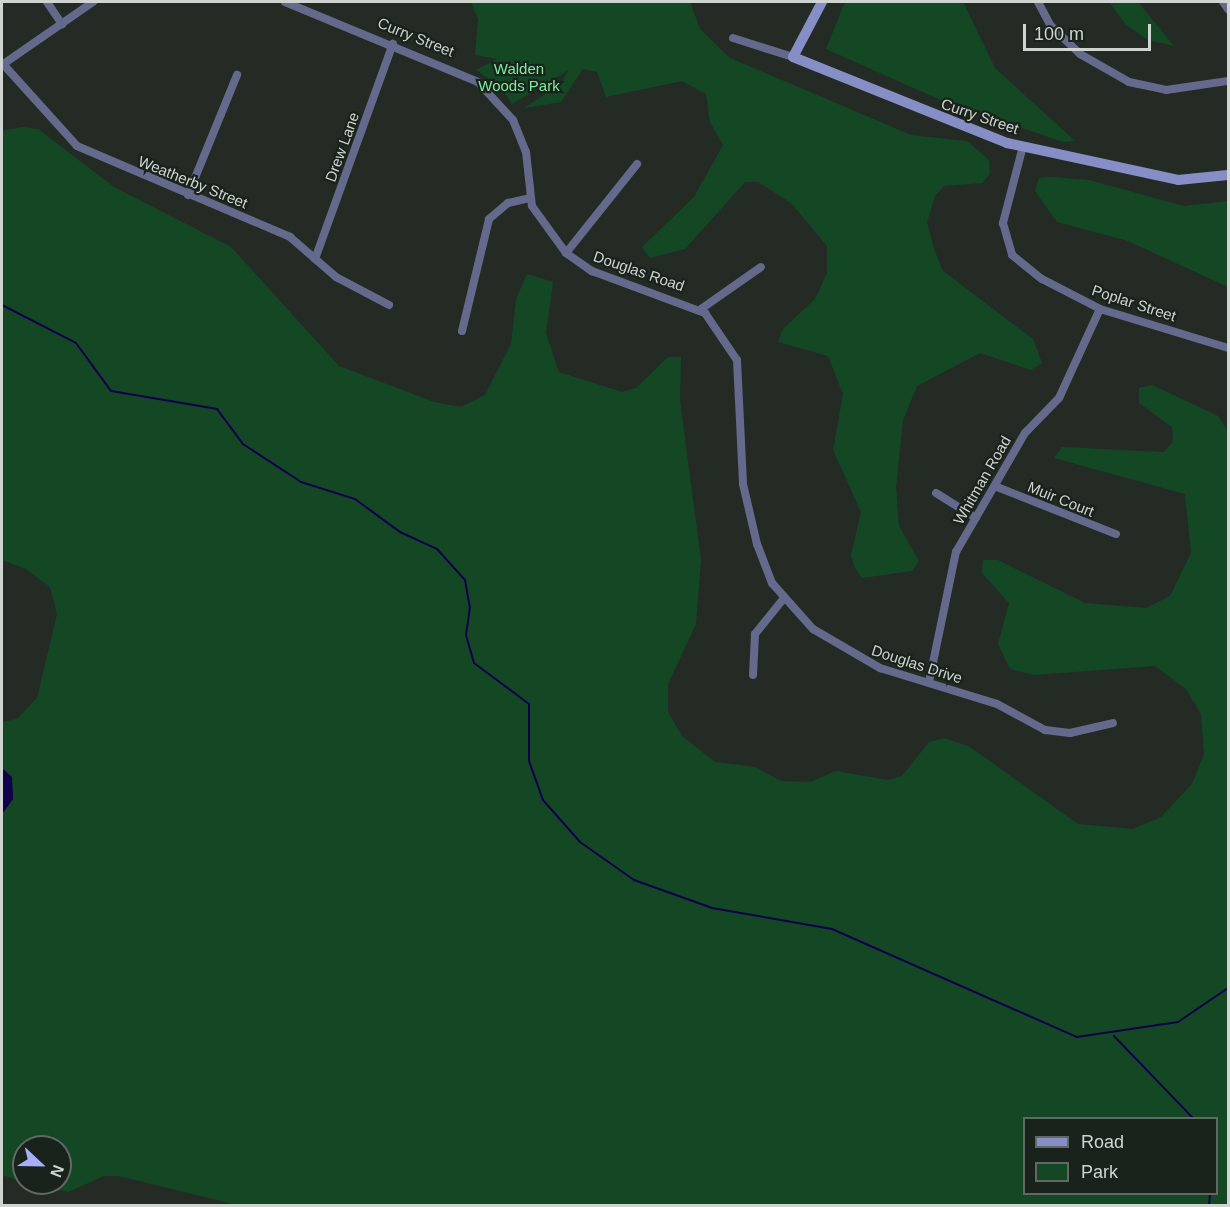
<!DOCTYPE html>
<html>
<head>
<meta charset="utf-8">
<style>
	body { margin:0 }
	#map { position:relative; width:1230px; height:1207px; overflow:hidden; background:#242b25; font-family:Arial,sans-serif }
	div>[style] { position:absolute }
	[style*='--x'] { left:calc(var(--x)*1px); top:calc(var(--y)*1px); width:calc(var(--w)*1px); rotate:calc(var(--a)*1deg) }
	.green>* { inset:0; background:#144825 }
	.water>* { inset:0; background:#11004b }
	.stream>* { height:2px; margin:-1px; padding:0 1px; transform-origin:1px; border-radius:1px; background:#11004b }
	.street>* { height:8px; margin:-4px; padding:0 4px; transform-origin:4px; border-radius:4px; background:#656a8d }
	.secondary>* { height:10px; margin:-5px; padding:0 5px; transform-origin:5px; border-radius:5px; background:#878ec6 }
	span { translate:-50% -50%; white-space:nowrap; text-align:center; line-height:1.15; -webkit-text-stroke:4.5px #1a221c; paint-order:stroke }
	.street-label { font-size:15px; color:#cfd4d0 }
	.park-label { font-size:15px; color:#7eed9c }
	.frame { position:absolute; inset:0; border:3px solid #cfd4d0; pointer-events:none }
	.legend { position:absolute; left:1023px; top:1117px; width:195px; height:78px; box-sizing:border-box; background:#1a221c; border:2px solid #626964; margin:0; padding:8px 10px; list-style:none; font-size:18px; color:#cfd4d0 }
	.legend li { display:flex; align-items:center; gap:12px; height:30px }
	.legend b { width:30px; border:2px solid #626964 }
	.north { position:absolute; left:12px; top:1135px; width:60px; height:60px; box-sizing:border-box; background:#1a221c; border:2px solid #626964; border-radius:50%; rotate:112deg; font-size:16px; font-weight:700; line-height:24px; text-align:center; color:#cfd4d0 }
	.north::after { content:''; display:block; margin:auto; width:21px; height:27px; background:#a8b0fc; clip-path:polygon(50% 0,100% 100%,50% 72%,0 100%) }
	.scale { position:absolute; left:1023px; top:24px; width:128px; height:27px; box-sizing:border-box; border:3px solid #cfd4d0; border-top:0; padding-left:8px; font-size:18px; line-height:21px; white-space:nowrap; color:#cfd4d0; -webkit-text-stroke:4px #1a221c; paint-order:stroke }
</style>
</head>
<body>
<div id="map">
	<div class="green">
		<i style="clip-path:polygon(471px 2px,690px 2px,700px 29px,730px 58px,911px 135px,967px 141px,989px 160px,990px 174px,982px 183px,944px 186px,935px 196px,927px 222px,934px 249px,943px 271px,1033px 339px,1042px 363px,1031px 370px,980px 353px,917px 386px,903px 420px,896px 487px,899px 526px,919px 561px,912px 571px,862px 578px,855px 568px,851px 555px,861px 512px,833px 450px,843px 394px,828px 356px,778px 342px,783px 329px,815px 299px,827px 273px,827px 246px,791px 203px,758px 182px,745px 182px,685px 249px,650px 258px,642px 247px,694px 197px,723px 145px,710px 122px,706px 94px,682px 81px,606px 97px,597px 72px,583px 69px,561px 102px,524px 108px,559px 85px,569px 70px,512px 104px,500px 86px,476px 70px,497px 59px,475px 55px,478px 19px)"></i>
		<i style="clip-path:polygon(845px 2px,963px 2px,995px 68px,1075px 141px,1063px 142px,936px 98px,826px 49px)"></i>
		<i style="clip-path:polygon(1109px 2px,1138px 2px,1174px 46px,1148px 40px,1126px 25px)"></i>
		<i style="clip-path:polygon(evenodd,22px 127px,38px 129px,114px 187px,231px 247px,339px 366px,434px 402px,461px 407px,485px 395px,511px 344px,516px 299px,527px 274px,553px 282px,546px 333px,559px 372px,622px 392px,636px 388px,668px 357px,681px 357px,680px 400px,701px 560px,696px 624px,668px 684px,668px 712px,682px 736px,715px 762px,755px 767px,781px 781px,810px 782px,836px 771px,888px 780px,902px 776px,929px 742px,944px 738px,970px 747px,1078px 824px,1133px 829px,1161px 817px,1192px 784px,1204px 754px,1201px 714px,1186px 689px,1155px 666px,1034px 675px,1010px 669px,998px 644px,1009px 603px,982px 573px,983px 560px,998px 560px,1085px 603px,1146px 608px,1170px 596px,1191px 553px,1185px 494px,1054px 458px,1062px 447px,1163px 452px,1173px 442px,1172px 427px,1139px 403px,1139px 388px,1152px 385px,1218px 416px,1228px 432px,1228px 1205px,237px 1205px,119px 1176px,104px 1176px,68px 1192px,28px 1183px,60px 1183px,60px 1147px,24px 1147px,24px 1182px,2px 1175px,2px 814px,13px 799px,12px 778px,2px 768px,2px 722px,17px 719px,37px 698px,57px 614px,50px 587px,26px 569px,2px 560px,2px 131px,22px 127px,1024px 1118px,1216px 1118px,1216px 1194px,1024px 1194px,1024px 1118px)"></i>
		<i style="clip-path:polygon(1052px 177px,1089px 180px,1184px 206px,1228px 201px,1228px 287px,1128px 241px,1057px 222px,1035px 191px,1039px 178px)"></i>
	</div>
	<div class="water">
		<i style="clip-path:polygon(2px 768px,12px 777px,13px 799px,2px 814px)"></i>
	</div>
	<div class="stream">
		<i style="--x:2;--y:305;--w:83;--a:27.2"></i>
		<i style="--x:76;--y:343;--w:59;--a:53.9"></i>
		<i style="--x:111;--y:391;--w:108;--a:9.6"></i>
		<i style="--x:217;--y:409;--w:44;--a:53.4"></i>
		<i style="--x:243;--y:444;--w:69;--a:33.2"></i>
		<i style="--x:301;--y:482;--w:57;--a:17.5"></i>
		<i style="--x:355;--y:499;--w:56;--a:36.3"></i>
		<i style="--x:400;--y:532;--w:41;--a:24.7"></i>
		<i style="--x:437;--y:549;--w:42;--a:47.9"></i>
		<i style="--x:465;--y:580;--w:27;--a:80"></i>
		<i style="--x:470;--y:607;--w:28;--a:98"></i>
		<i style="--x:466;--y:635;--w:29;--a:74"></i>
		<i style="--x:474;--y:663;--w:69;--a:36.7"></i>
		<i style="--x:529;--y:704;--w:57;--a:90"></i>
		<i style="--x:529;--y:761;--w:41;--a:70.3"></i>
		<i style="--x:543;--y:800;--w:56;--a:48.6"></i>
		<i style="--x:580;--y:842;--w:66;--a:35.1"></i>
		<i style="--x:634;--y:880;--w:83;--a:19.7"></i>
		<i style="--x:712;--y:908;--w:122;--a:9.9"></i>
		<i style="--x:832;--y:929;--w:268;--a:23.8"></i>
		<i style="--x:1077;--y:1037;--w:102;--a:-8.4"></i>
		<i style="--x:1178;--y:1022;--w:60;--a:-34.2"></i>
		<i style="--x:1114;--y:1036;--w:114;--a:46.1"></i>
		<i style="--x:1209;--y:1206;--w:12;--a:-85"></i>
	</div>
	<div class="street">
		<i style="--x:47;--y:2;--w:27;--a:56"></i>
		<i style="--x:285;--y:2;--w:209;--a:22.5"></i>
		<i style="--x:478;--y:82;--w:52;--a:47.4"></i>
		<i style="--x:513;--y:120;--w:35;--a:68"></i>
		<i style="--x:526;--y:152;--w:54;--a:83.7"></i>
		<i style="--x:532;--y:206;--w:58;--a:54.1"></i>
		<i style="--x:566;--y:253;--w:32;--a:35"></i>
		<i style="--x:592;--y:271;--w:121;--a:20.4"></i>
		<i style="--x:705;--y:313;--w:57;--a:55.8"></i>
		<i style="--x:737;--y:360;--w:124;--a:87.2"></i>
		<i style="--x:743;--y:484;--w:62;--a:76.9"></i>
		<i style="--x:757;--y:544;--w:42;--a:69"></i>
		<i style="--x:772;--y:583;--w:62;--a:48.3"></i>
		<i style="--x:813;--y:629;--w:78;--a:30.2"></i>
		<i style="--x:880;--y:668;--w:122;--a:17.1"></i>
		<i style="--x:997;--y:704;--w:55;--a:28.4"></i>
		<i style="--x:1045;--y:730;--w:25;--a:7"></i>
		<i style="--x:1070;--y:733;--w:44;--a:-13.1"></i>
		<i style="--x:1038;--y:2;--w:26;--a:62"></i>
		<i style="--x:1050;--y:25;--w:42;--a:44"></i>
		<i style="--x:1080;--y:54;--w:56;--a:29.7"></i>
		<i style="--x:1129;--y:82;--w:38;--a:12"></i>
		<i style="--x:1166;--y:90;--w:63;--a:-8.3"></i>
		<i style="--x:1223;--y:2;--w:9;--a:54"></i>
		<i style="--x:733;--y:38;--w:63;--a:17.6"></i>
		<i style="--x:3;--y:64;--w:110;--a:47.9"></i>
		<i style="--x:77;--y:146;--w:232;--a:23.1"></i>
		<i style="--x:290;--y:237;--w:61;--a:41"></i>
		<i style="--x:336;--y:277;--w:60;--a:27.8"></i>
		<i style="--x:2;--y:65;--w:111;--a:-34.7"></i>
		<i style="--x:1023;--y:146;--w:80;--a:104.6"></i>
		<i style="--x:1003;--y:223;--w:33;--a:74"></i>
		<i style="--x:1012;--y:255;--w:38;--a:39"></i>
		<i style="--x:1042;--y:279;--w:65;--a:27.3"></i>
		<i style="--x:1100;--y:309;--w:134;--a:16.9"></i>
		<i style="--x:188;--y:195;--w:130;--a:-67.8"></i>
		<i style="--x:566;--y:253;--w:114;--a:-51.4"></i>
		<i style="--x:315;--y:259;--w:229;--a:-70.1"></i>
		<i style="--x:701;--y:309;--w:73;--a:-35"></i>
		<i style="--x:462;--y:331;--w:115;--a:-76.4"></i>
		<i style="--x:489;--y:219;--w:25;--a:-40"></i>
		<i style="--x:508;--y:203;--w:23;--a:-13"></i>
		<i style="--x:997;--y:487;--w:128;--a:21.6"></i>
		<i style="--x:936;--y:493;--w:47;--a:32"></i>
		<i style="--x:753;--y:675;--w:41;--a:-87.2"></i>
		<i style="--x:755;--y:634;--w:46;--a:-51.1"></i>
		<i style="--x:929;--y:682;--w:133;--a:-78.3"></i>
		<i style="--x:956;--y:552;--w:138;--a:-59.9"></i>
		<i style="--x:1025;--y:433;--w:49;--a:-45.8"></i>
		<i style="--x:1059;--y:398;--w:98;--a:-65.3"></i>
	</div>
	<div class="secondary">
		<i style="--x:822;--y:2;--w:62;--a:117.8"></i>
		<i style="--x:793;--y:57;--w:231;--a:21.9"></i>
		<i style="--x:1007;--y:143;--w:175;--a:12.2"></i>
		<i style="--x:1178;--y:180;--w:50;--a:-5.7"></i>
	</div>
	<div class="street-label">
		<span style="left:416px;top:37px;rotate:22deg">Curry Street</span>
		<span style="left:980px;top:116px;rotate:19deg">Curry Street</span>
		<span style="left:342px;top:147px;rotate:-70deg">Drew Lane</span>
		<span style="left:193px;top:182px;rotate:22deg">Weatherby Street</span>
		<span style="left:639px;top:271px;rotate:19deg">Douglas Road</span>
		<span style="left:1134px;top:303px;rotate:18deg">Poplar Street</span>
		<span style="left:982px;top:480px;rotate:-60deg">Whitman Road</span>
		<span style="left:1061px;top:499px;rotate:22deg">Muir Court</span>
		<span style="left:917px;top:664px;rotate:18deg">Douglas Drive</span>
	</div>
	<div class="park-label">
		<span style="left:519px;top:77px">Walden<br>Woods Park</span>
	</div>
	<div class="frame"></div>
	<ul class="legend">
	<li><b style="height:8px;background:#878ec6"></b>Road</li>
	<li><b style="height:16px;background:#144825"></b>Park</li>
	</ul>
	<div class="north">N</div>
	<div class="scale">100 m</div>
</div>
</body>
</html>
